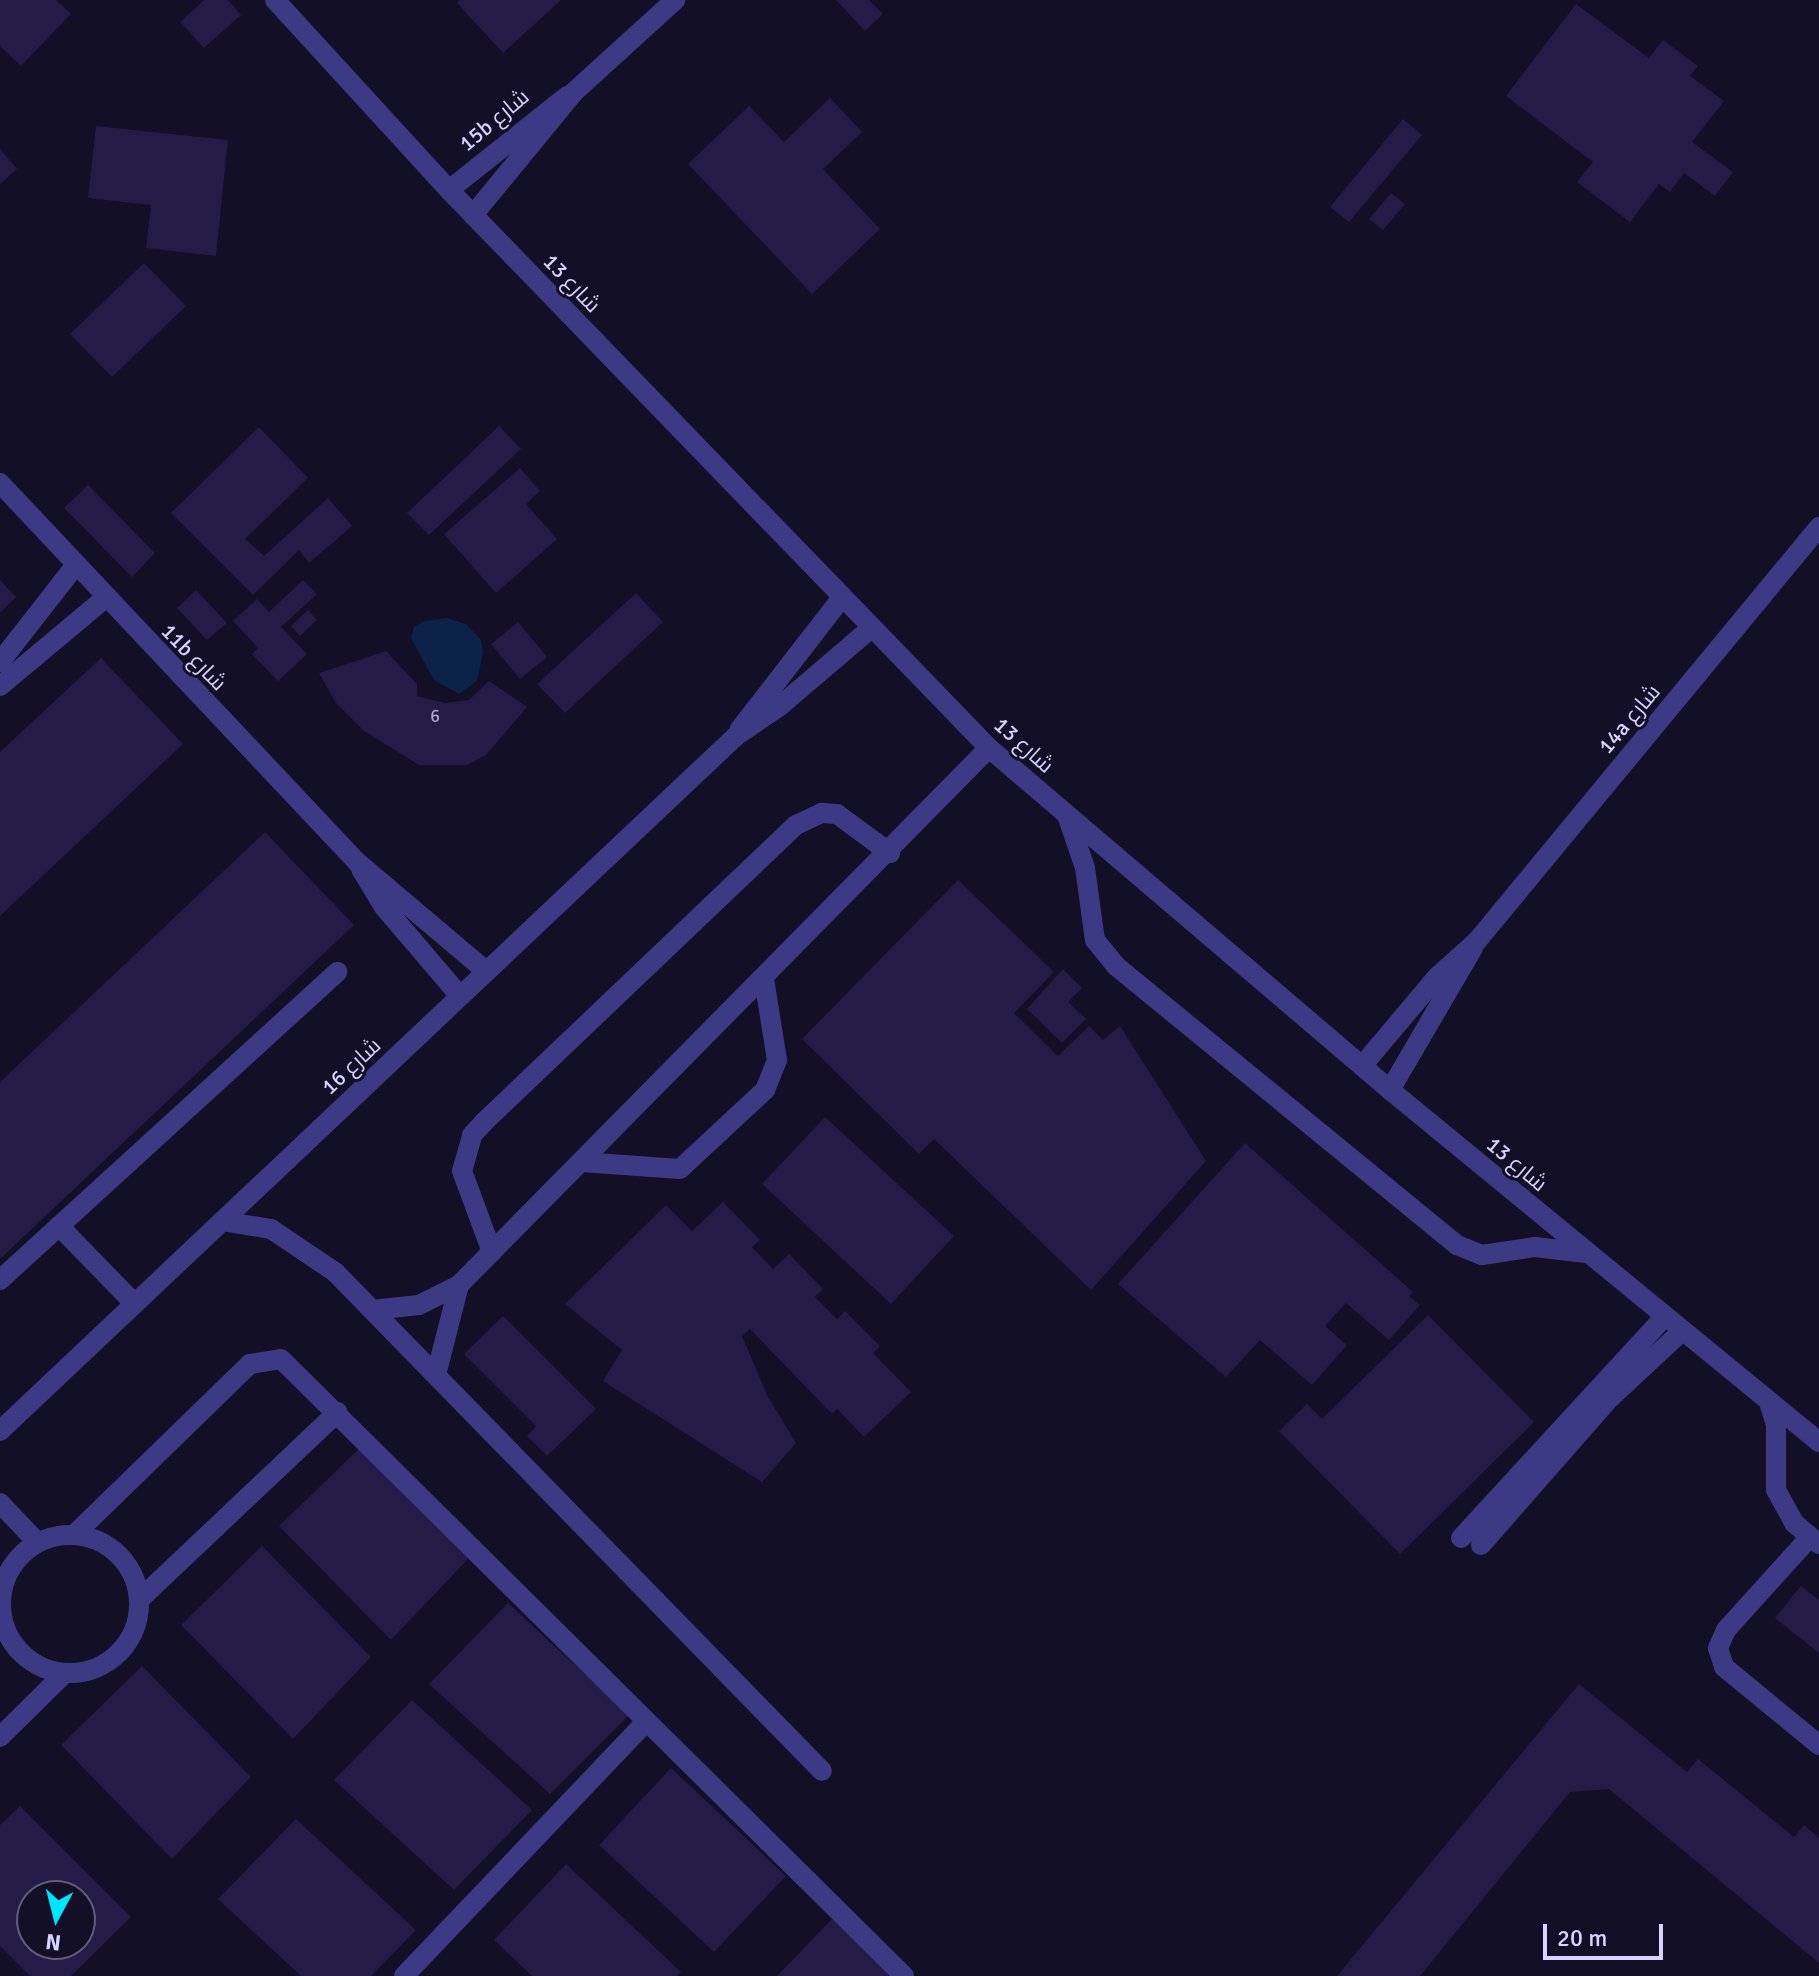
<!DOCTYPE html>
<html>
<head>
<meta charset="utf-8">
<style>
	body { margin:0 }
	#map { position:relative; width:1819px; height:1976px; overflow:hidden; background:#130f26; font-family:Signika,Cairo,sans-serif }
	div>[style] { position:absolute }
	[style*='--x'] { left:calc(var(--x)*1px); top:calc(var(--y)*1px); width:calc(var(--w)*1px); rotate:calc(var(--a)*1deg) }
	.water>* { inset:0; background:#0c2248 }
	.building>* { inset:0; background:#241b47 }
	.service>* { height:20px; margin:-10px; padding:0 10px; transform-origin:10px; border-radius:10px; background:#3d3a85 }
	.minor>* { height:20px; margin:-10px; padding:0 10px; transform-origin:10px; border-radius:10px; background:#3d3a85 }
	.minor>.ring { margin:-10px; padding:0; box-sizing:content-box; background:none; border:20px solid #3d3a85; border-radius:50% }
	span { translate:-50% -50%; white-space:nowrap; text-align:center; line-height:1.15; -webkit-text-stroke:6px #130f26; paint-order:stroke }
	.number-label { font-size:18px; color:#aca6d1 }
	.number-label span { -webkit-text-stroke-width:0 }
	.street-label { font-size:22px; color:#d9d4ff }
	.north { position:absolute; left:16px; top:1880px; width:80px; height:80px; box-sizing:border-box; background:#130f26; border:2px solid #625e7d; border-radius:50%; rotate:187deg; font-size:22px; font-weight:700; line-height:32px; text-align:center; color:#d9d4ff }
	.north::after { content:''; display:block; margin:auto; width:28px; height:36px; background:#00e5ff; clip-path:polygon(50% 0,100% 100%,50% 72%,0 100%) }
	.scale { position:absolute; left:1543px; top:1924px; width:120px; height:36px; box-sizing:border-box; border:4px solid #d9d4ff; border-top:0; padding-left:10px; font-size:24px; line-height:28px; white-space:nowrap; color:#d9d4ff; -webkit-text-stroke:6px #130f26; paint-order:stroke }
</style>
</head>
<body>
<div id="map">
	<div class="water">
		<i style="clip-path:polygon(447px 618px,466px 624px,481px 640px,483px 653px,477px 681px,459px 694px,434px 680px,411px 638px,414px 627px,425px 621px)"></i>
	</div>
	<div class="building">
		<i style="clip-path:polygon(0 0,56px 0,71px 14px,21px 66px,0 46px)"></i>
		<i style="clip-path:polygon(204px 0,228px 0,241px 15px,204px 48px,180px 22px)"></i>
		<i style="clip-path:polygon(460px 0,561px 0,503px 53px,457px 3px)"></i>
		<i style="clip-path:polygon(836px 0,869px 0,883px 14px,865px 31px)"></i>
		<i style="clip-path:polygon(1576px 4px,1649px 58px,1663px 40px,1698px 66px,1690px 76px,1724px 101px,1692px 142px,1733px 172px,1715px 196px,1684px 173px,1670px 192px,1659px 184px,1630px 222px,1577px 182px,1593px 162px,1506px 96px)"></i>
		<i style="clip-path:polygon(830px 98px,862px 132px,823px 169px,880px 229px,812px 294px,688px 164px,749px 106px,784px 142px)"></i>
		<i style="clip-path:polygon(1403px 119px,1422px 135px,1349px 222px,1330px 207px)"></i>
		<i style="clip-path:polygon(96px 126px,228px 140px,216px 256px,146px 248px,151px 205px,88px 198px)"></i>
		<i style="clip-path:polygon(0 149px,17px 169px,0 184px)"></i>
		<i style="clip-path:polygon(1391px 193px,1405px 204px,1383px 230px,1369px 219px)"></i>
		<i style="clip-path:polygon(144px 263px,186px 306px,112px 377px,70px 334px)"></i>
		<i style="clip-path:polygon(499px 426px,521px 449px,429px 535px,407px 513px)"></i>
		<i style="clip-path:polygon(259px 427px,308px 478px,245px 539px,264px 556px,328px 498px,352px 526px,309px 563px,299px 550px,253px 595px,171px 513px)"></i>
		<i style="clip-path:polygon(520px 468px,540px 491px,526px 504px,557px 539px,496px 593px,444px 534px)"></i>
		<i style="clip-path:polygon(88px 485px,155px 553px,132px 577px,64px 508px)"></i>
		<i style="clip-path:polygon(0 580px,16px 597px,0 613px)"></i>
		<i style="clip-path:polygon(303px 580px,317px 594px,281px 627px,307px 654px,278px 681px,252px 654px,258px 648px,233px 621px,257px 599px,269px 612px)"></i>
		<i style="clip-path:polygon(196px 590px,227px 623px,207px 640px,177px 608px)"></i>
		<i style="clip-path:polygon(636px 593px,663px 622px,565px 713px,537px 684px)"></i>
		<i style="clip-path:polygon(308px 610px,317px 620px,300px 636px,291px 626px)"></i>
		<i style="clip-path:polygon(518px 622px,547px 657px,520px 679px,491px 644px)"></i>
		<i style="clip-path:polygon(386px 651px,417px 684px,417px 696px,445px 703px,469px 700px,489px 681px,527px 707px,486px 755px,467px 765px,419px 765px,364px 731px,336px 703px,319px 673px)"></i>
		<i style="clip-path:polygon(101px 658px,183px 744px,0 916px,0 752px)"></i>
		<i style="clip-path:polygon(265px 832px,354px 925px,0 1259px,0 1082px)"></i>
		<i style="clip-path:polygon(958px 880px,1054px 972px,1014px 1013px,1058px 1056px,1089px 1026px,1103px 1040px,1120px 1026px,1206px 1161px,1091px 1290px,934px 1139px,919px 1154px,802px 1039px)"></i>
		<i style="clip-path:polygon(1063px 969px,1082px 988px,1068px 1002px,1086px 1019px,1062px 1043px,1027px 1009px)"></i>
		<i style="clip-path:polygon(825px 1117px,954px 1236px,891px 1304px,762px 1184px)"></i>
		<i style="clip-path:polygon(1245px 1143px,1413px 1292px,1409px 1296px,1420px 1305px,1389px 1340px,1346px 1303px,1325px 1326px,1347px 1345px,1312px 1385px,1260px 1340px,1226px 1377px,1118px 1284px)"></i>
		<i style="clip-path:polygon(723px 1202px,760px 1240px,752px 1247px,773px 1269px,789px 1254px,823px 1289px,815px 1297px,837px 1319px,845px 1311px,880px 1346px,873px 1353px,911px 1392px,864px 1437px,837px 1409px,832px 1414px,750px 1329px,742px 1336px,768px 1397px,796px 1443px,762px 1482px,603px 1381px,622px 1350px,565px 1304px,666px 1205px,692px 1231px)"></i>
		<i style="clip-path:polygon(1428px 1315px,1534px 1422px,1400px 1554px,1279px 1431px,1307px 1404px,1322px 1419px)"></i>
		<i style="clip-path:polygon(503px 1316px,596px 1409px,547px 1456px,527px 1436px,536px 1426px,464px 1354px)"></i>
		<i style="clip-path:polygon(360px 1448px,469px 1558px,391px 1640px,279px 1526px)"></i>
		<i style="clip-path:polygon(262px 1546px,371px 1657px,293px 1739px,181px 1625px)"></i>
		<i style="clip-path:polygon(1801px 1586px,1819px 1600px,1819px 1653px,1775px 1618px)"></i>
		<i style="clip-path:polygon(508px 1603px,629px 1715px,550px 1794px,429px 1684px)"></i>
		<i style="clip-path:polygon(142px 1666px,251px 1777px,172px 1859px,61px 1745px)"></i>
		<i style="clip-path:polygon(1579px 1684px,1687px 1772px,1698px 1759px,1794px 1837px,1804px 1825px,1819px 1838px,1819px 1963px,1609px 1789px,1570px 1792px,1420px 1976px,1337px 1976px)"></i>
		<i style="clip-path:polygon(412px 1700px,532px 1810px,454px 1890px,334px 1780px)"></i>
		<i style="clip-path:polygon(671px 1768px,786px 1876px,714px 1952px,599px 1845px)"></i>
		<i style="clip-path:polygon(evenodd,20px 1806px,131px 1917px,71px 1976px,30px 1976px,0 1946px,0 1825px,20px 1806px,32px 1896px,80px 1896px,80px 1944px,32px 1944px,32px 1896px)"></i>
		<i style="clip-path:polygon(296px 1819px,416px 1930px,371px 1976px,301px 1976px,218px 1899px)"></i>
		<i style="clip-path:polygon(566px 1864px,681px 1972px,677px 1976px,532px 1976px,494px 1940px)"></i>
		<i style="clip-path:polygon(832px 1919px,892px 1976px,777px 1976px)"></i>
	</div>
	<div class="service">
		<i style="--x:1067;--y:815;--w:56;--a:71.2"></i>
		<i style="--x:1085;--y:868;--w:73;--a:82.1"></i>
		<i style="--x:1095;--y:940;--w:33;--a:51"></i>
		<i style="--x:1116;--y:966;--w:441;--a:39.3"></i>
		<i style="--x:1457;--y:1245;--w:27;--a:22"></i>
		<i style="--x:1482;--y:1255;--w:54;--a:-8.6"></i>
		<i style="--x:1535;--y:1247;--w:51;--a:6.7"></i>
		<i style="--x:582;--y:1162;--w:98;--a:4.1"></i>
		<i style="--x:680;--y:1169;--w:116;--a:-42.9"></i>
		<i style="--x:765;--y:1090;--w:32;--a:-68"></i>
		<i style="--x:777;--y:1060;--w:82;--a:-99.1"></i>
		<i style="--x:222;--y:1221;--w:50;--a:9.3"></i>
		<i style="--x:271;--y:1229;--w:77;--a:33.9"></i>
		<i style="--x:335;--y:1272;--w:697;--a:45.7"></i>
		<i style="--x:59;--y:1226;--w:107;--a:45.8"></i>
		<i style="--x:492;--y:1252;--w:86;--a:-110.3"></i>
		<i style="--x:462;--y:1171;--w:37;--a:-74"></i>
		<i style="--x:472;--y:1135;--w:18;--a:-47"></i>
		<i style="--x:484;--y:1122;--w:431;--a:-43.6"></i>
		<i style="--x:796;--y:825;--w:29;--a:-25"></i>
		<i style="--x:822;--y:813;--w:15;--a:4"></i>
		<i style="--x:837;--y:814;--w:66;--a:36.3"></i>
		<i style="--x:0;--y:1280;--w:457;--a:-42.4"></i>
		<i style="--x:372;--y:1310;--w:47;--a:-6.1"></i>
		<i style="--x:419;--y:1305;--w:45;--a:-26.6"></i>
		<i style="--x:436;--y:1375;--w:93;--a:-75.7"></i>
		<i style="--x:459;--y:1285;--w:754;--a:-45.38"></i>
		<i style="--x:1769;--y:1402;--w:24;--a:73"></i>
		<i style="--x:1776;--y:1425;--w:65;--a:90"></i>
		<i style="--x:1776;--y:1490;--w:38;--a:61"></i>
		<i style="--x:1794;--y:1523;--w:33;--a:40"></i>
		<i style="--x:1810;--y:1537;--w:125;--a:132.1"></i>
		<i style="--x:1726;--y:1630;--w:20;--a:114"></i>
		<i style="--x:1718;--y:1648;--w:20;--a:72"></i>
		<i style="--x:1724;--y:1667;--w:123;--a:39.4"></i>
		<i style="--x:1461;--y:1538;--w:300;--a:-47.4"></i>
		<i style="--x:1481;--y:1545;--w:191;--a:-48.8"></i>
		<i style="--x:1607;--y:1401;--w:103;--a:-43"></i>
		<i style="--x:404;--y:1976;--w:349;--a:-46.4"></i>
	</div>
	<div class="minor">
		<i style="--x:275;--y:0;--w:258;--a:47.5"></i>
		<i style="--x:449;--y:190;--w:777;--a:45.94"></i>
		<i style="--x:989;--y:748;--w:527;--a:40.46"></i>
		<i style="--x:1390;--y:1090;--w:555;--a:39.37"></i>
		<i style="--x:449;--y:190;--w:151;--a:-38.5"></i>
		<i style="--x:473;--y:215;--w:159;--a:-50.6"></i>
		<i style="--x:574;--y:92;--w:137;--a:-42.3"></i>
		<i style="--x:0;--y:483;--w:521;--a:46.71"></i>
		<i style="--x:357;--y:862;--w:169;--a:40.2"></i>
		<i style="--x:0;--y:662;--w:122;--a:-52"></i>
		<i style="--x:0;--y:686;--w:136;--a:-39.9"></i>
		<i style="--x:740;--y:729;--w:165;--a:-52.2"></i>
		<i style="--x:361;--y:869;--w:44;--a:58.8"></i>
		<i style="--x:384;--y:907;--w:117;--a:49.5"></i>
		<i style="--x:1362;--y:1066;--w:116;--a:-49.9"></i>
		<i style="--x:1437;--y:977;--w:54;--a:-42"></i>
		<i style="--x:1477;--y:941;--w:537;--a:-50.44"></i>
		<i style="--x:1390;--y:1090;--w:164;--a:-59.7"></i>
		<i style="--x:0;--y:1431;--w:1012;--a:-43.36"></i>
		<i style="--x:736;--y:736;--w:53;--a:-34.3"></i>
		<i style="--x:780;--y:706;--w:118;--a:-40.5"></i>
		<i style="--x:0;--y:1503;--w:54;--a:46.5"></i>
		<i style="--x:75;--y:1534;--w:244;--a:-44.2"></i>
		<i style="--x:250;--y:1364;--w:31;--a:-9"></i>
		<i style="--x:281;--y:1359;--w:877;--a:44.72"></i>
		<i class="ring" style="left:1px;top:1535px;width:118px;height:118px"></i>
		<i style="--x:140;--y:1599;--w:272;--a:-43.4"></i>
		<i style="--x:0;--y:1737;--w:91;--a:-44.6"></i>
	</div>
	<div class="number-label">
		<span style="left:435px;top:716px">6</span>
	</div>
	<div class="street-label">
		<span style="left:494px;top:120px;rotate:-40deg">15b شارع</span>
		<span style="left:572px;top:283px;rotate:46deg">شارع 13</span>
		<span style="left:194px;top:657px;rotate:46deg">11b شارع</span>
		<span style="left:1629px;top:719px;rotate:-50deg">14a شارع</span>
		<span style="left:1024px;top:745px;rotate:42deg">شارع 13</span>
		<span style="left:351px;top:1066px;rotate:-43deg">شارع 16</span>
		<span style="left:1517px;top:1164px;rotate:40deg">شارع 13</span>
	</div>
	<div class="north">N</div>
	<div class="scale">20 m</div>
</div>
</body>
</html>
